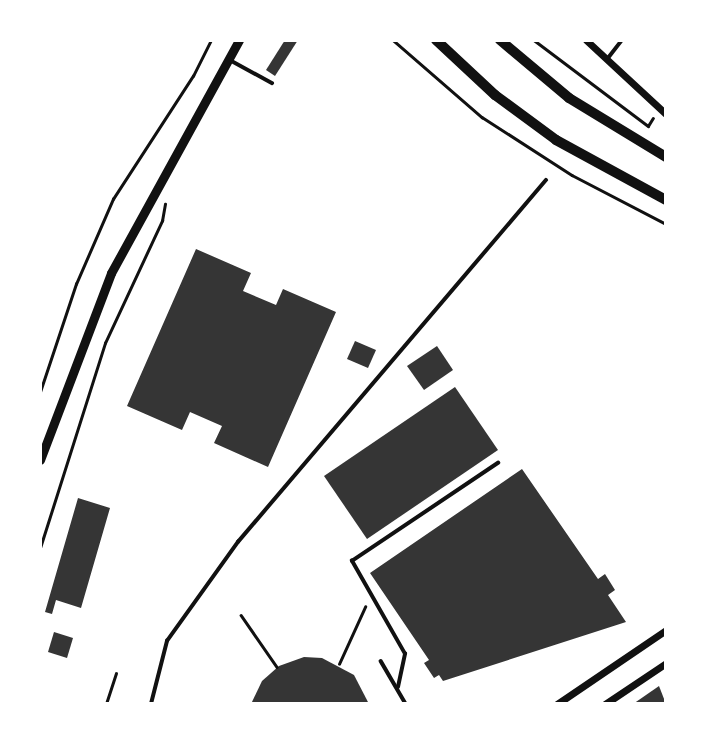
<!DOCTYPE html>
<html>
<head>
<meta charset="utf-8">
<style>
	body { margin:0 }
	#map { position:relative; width:706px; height:744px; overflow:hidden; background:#fff; font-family:Manrope,sans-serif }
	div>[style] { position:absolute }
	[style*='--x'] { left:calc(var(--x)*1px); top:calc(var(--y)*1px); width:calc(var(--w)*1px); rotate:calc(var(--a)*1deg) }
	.building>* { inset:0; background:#353535 }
	.path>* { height:2.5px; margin:-1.25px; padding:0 1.25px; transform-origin:1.25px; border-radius:1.25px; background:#111 }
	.service>* { height:3.5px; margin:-1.75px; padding:0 1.75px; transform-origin:1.75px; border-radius:1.75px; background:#111 }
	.minor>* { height:7px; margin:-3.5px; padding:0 3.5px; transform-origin:3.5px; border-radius:3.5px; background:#111 }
	.tertiary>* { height:9px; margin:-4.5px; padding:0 4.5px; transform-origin:4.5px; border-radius:4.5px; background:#111 }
	.primary>* { height:10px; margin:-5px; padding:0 5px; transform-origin:5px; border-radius:5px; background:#111 }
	span { translate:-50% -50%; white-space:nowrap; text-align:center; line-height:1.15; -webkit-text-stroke:6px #fff; paint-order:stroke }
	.frame { position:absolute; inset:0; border:42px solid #fff; pointer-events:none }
</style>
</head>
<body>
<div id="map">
	<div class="building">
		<i style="clip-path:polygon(285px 40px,298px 40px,275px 76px,266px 70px)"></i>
		<i style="clip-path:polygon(196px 249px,251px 273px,243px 291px,276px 305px,283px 289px,336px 312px,268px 467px,214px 443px,222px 426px,190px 412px,182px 430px,127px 406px)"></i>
		<i style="clip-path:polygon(355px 341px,376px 350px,368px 368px,347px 359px)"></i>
		<i style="clip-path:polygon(437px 346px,453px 370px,424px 390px,407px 366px)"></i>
		<i style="clip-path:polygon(455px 387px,498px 450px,367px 539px,324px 476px)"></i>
		<i style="clip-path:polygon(522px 469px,598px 579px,605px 574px,615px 590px,608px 595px,626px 622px,443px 681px,439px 675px,434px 678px,424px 663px,429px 660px,370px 573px)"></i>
		<i style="clip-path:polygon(78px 498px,110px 508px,81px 608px,56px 600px,52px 614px,45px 612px)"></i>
		<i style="clip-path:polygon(54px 632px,73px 638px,67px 658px,48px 652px)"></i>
		<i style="clip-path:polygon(322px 658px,354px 675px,369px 704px,251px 704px,262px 681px,279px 666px,304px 657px)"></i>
		<i style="clip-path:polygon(659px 686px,666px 704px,633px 704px)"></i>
	</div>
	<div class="path">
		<i style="--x:393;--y:40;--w:118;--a:40.9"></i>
		<i style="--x:482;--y:117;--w:107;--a:32.8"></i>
		<i style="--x:572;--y:175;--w:106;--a:27.5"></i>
		<i style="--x:534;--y:40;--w:143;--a:37"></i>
		<i style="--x:648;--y:126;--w:9;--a:-58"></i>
		<i style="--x:40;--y:392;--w:114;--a:-71.6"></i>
		<i style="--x:76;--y:284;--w:93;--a:-66.5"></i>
		<i style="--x:113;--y:199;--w:147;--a:-57"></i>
		<i style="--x:193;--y:76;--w:40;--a:-63.4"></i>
		<i style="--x:40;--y:548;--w:215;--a:-72.4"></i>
		<i style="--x:105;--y:343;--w:135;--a:-65"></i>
		<i style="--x:162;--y:221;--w:17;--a:-80"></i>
		<i style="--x:241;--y:615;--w:63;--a:55.3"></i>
		<i style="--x:339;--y:664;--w:63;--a:-65.5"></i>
		<i style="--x:40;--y:690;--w:7;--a:90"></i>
		<i style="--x:106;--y:704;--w:32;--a:-72"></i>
	</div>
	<div class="service">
		<i style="--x:608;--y:58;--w:23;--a:-52"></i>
		<i style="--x:230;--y:60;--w:48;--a:28.7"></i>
		<i style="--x:381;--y:661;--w:50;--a:59.8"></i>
		<i style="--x:398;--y:687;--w:34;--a:-78"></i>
		<i style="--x:405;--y:654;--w:107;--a:-119.7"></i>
		<i style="--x:352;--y:561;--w:176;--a:-33.9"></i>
		<i style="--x:151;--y:704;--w:65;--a:-75.7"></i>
		<i style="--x:167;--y:641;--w:122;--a:-54.4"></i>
		<i style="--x:238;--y:542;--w:475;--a:-49.6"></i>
	</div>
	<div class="minor">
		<i style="--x:586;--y:40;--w:109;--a:42.8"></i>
		<i style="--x:557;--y:704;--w:132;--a:-34.2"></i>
		<i style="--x:605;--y:704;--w:73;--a:-33.9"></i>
	</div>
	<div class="tertiary">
		<i style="--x:40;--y:460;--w:200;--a:-69.2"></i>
		<i style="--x:111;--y:273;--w:266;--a:-61.2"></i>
	</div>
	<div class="primary">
		<i style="--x:436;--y:40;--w:81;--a:43"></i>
		<i style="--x:495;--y:95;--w:76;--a:36.4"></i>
		<i style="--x:556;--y:140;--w:125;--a:28.6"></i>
		<i style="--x:500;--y:40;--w:90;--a:40"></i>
		<i style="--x:569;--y:98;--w:114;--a:31.3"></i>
	</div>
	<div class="frame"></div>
</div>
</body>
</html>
